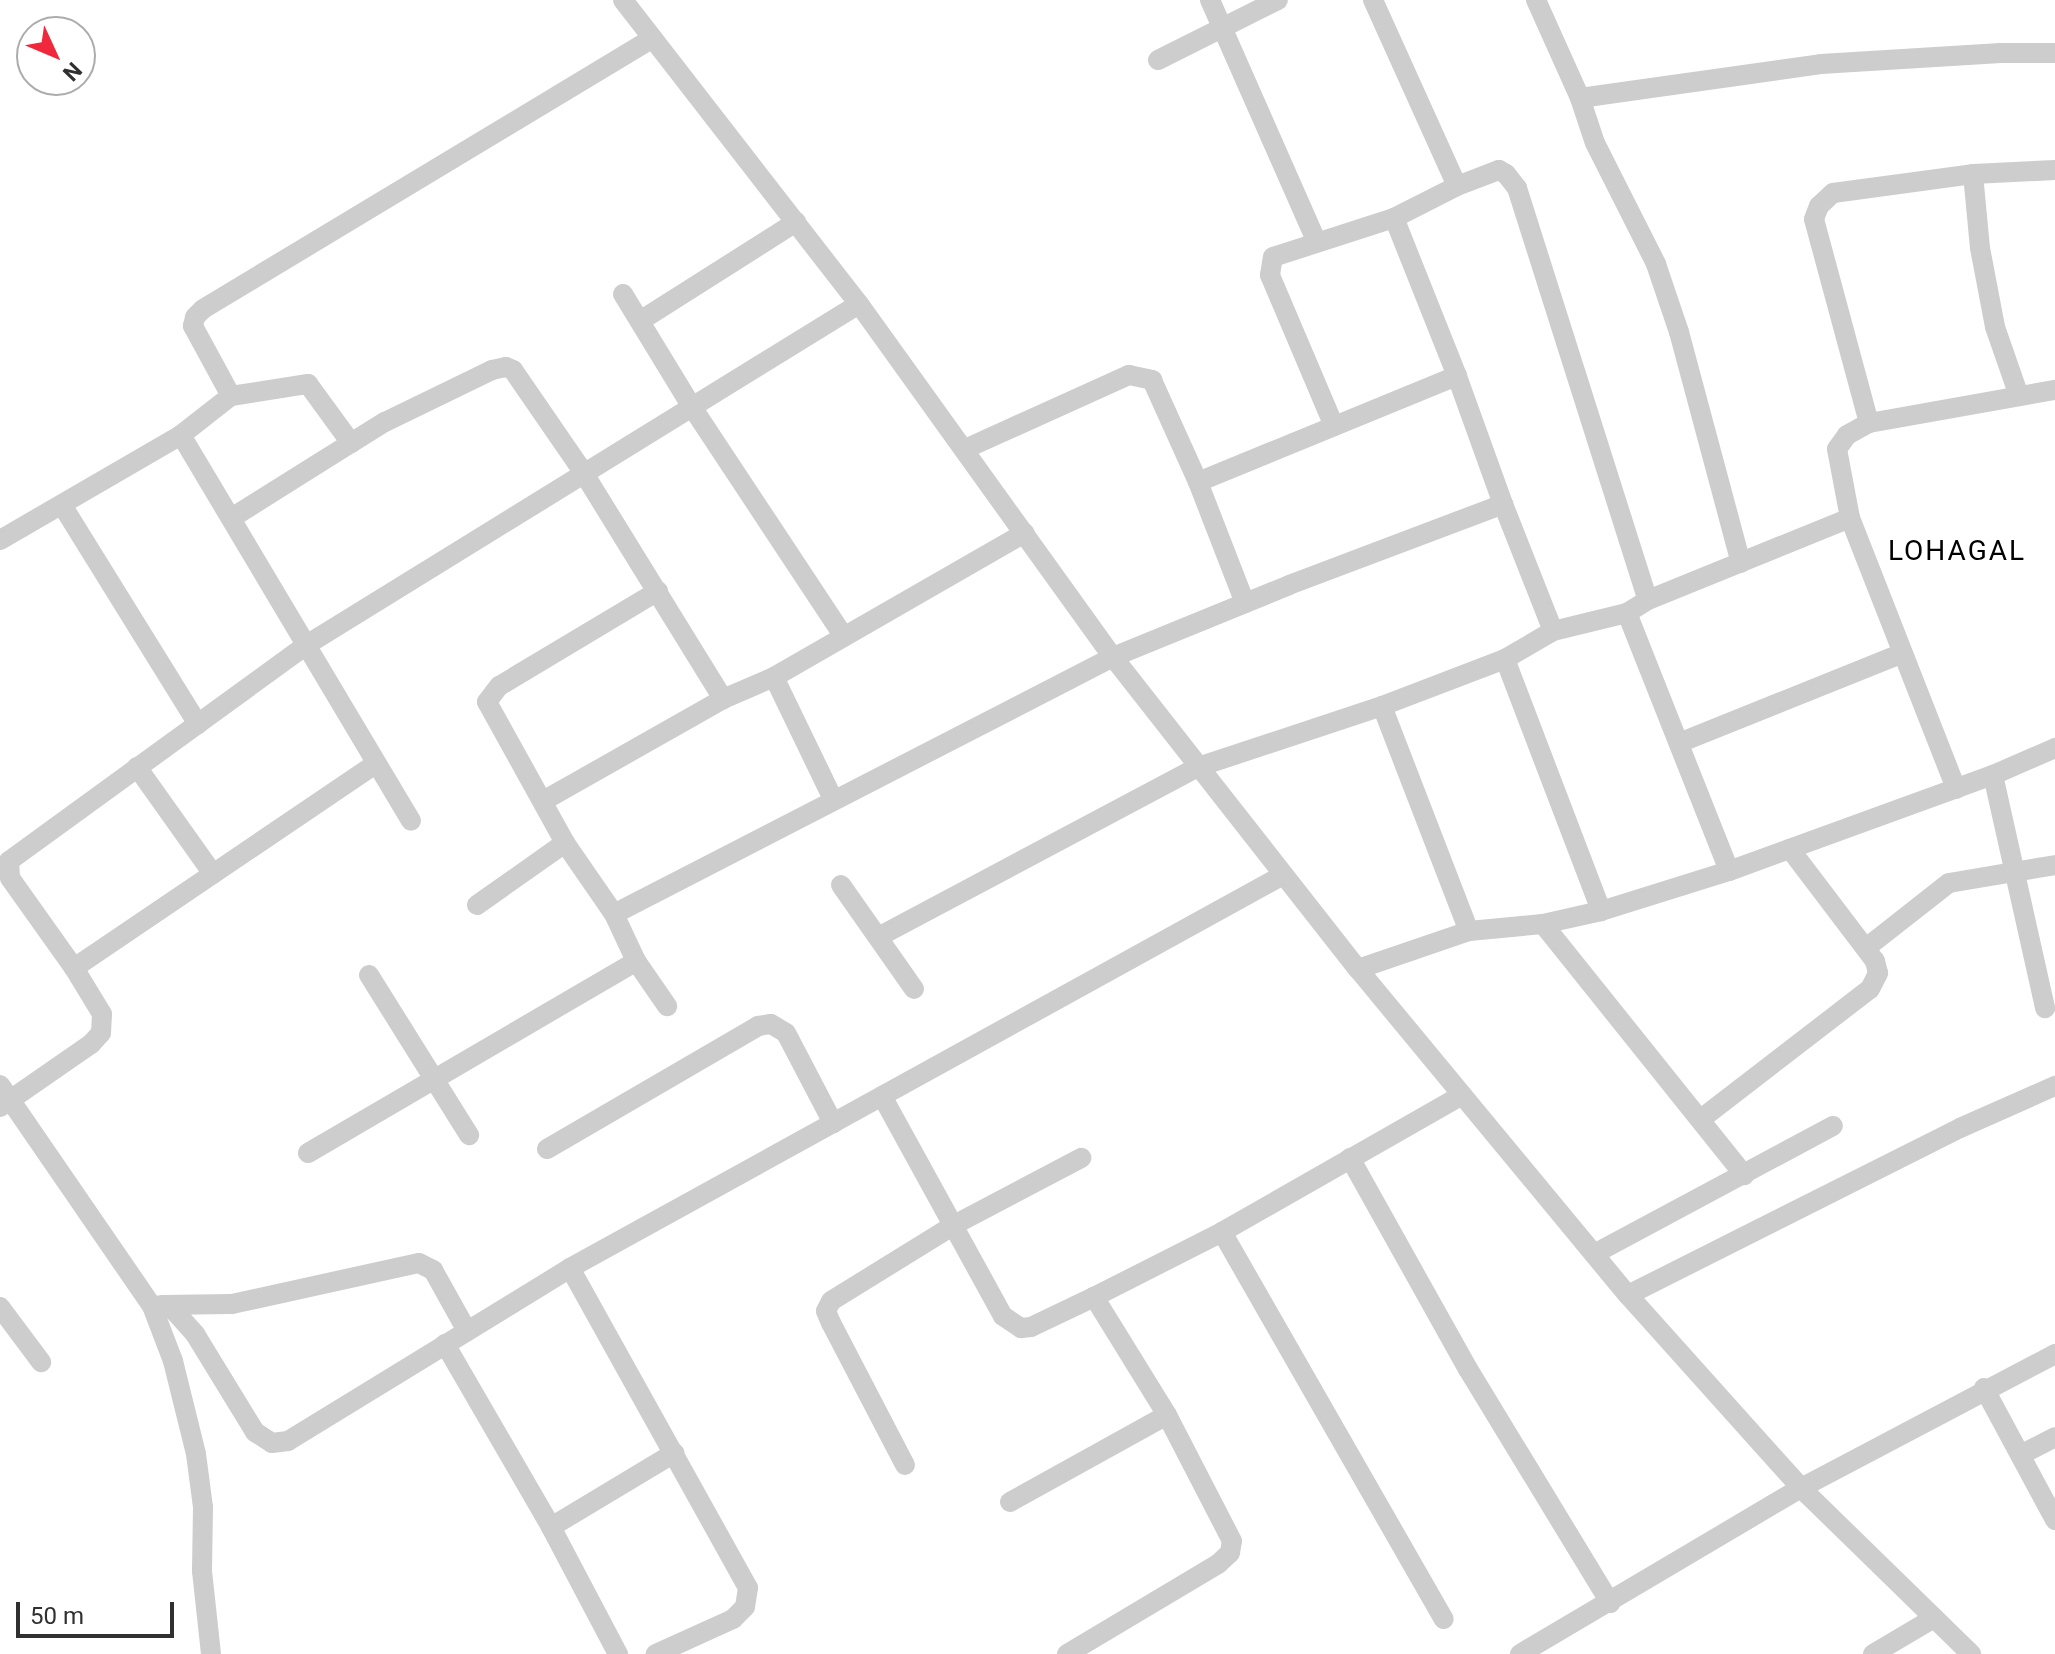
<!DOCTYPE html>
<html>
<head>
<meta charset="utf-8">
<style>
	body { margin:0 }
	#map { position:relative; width:2055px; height:1654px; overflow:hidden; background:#fff; font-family:Roboto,sans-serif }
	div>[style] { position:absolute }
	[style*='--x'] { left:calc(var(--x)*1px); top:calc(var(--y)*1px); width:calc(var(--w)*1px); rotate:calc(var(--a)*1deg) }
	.street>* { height:20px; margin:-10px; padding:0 10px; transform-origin:10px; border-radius:10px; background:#cdcdcd }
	span { translate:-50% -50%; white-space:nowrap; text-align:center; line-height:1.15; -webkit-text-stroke:8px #fff; paint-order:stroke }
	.quarter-label { font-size:28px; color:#000; letter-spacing:2px }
	.north { position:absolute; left:16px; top:16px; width:80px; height:80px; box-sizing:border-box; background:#fff; border:2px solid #acacac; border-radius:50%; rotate:134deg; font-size:22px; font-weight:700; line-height:32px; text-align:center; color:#303030 }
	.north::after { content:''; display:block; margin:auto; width:28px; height:36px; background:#ef293b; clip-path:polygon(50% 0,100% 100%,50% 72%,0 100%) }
	.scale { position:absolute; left:16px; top:1602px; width:158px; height:36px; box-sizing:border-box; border:4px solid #303030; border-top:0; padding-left:10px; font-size:24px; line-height:28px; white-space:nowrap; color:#303030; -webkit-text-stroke:6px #fff; paint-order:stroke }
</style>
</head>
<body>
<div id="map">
	<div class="street">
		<i style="--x:623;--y:0;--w:385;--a:52.2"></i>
		<i style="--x:859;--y:304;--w:435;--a:54.3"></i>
		<i style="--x:1113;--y:657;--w:397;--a:51.9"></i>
		<i style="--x:1358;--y:969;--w:423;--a:50.4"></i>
		<i style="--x:1628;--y:1295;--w:259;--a:48.1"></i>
		<i style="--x:1801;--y:1488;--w:238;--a:44.3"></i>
		<i style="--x:1210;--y:0;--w:262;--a:66.2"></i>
		<i style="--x:1373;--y:0;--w:204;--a:65.7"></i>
		<i style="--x:1536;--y:0;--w:107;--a:65.8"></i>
		<i style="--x:1580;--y:98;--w:47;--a:71.6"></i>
		<i style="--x:1595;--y:143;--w:136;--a:63.2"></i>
		<i style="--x:1656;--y:264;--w:72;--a:71.3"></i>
		<i style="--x:1679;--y:332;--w:239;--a:75"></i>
		<i style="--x:1158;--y:60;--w:134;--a:-26.6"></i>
		<i style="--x:1580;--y:98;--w:243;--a:-8"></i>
		<i style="--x:1821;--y:64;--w:180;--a:-3.5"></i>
		<i style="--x:2001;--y:53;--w:54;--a:0"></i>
		<i style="--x:1973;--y:174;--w:74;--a:84.6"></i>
		<i style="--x:1980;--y:248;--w:80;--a:79.2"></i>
		<i style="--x:1995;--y:327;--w:73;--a:70.8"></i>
		<i style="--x:623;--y:294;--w:132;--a:58.6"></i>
		<i style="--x:692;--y:407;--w:273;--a:56.5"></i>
		<i style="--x:640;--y:321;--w:185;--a:-32.4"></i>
		<i style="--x:231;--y:396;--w:78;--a:-8.9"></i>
		<i style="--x:308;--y:384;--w:73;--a:53.9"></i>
		<i style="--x:351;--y:443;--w:40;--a:-32"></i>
		<i style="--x:385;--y:422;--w:119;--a:-25.9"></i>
		<i style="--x:492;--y:370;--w:14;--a:-12"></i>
		<i style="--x:506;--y:367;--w:8;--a:23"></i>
		<i style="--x:513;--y:370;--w:124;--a:55.5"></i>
		<i style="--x:583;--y:472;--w:267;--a:58.3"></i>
		<i style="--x:1869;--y:423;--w:189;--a:-10.1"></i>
		<i style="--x:1334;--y:426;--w:164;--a:-113"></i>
		<i style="--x:1270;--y:275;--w:18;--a:-81"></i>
		<i style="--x:1273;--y:257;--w:127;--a:-17.9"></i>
		<i style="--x:1394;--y:218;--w:71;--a:-26.9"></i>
		<i style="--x:1457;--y:186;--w:45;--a:-20.9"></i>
		<i style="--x:1499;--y:170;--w:8;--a:30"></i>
		<i style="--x:1506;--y:174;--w:18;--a:52"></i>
		<i style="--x:1517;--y:188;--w:432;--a:72.4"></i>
		<i style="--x:181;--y:435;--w:449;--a:59.2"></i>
		<i style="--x:965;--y:449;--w:180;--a:-24.3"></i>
		<i style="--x:1129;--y:375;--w:24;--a:12"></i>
		<i style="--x:1152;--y:380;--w:112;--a:65.7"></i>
		<i style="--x:1198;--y:482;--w:130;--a:68.8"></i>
		<i style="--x:1198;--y:482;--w:280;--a:-22.3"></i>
		<i style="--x:1503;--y:504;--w:136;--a:68.5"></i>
		<i style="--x:62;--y:505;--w:258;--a:58.2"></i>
		<i style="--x:233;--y:517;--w:139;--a:-32.1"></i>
		<i style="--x:1850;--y:518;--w:70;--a:-100.7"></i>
		<i style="--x:1837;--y:449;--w:17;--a:-54"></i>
		<i style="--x:1847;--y:435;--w:25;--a:-29"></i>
		<i style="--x:1869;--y:423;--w:211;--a:-105.1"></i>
		<i style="--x:1814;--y:219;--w:14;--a:-69"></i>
		<i style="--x:1819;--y:206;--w:19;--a:-43"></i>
		<i style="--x:1833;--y:193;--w:141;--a:-7.7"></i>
		<i style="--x:1973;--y:174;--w:82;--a:-2.8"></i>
		<i style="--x:0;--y:540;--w:209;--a:-30.1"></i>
		<i style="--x:181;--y:435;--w:63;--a:-38"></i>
		<i style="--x:231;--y:396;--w:80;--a:-118.5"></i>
		<i style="--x:193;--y:326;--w:9;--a:-77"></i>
		<i style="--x:195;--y:317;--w:11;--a:-45"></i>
		<i style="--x:203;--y:309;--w:525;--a:-31.06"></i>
		<i style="--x:658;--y:591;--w:185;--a:149.1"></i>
		<i style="--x:499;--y:686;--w:20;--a:127"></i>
		<i style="--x:487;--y:702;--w:161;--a:61"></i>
		<i style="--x:565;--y:843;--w:86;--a:55.4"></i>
		<i style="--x:614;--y:914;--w:52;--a:64.9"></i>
		<i style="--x:636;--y:961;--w:55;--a:55.4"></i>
		<i style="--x:1627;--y:613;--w:277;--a:68.4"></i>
		<i style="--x:1505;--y:659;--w:270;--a:69.1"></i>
		<i style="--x:774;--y:677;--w:136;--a:64.2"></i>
		<i style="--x:1382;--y:706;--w:241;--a:68.9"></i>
		<i style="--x:1679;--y:743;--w:241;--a:-21.9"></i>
		<i style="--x:137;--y:767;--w:131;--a:54.6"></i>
		<i style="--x:1993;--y:775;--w:239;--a:77.4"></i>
		<i style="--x:543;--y:801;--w:207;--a:-29.5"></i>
		<i style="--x:723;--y:699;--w:56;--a:-23.3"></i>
		<i style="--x:774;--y:677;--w:289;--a:-29.9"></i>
		<i style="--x:841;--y:885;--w:127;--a:54.9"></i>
		<i style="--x:477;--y:905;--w:108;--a:-35.2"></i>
		<i style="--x:614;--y:914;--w:561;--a:-27.25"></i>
		<i style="--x:1113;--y:657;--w:190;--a:-22.2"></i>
		<i style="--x:1289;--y:585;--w:229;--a:-20.7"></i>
		<i style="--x:1503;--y:504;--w:136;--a:-109.8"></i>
		<i style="--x:1457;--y:376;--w:170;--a:-111.7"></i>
		<i style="--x:1543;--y:924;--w:322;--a:51.3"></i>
		<i style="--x:880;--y:936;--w:360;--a:-28"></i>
		<i style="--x:1198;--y:767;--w:194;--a:-18.3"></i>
		<i style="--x:1382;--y:706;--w:132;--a:-20.9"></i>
		<i style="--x:1505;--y:659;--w:56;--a:-30.3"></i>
		<i style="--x:1553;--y:631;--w:76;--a:-13.7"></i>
		<i style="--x:1627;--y:613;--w:25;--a:-32"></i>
		<i style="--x:1648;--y:600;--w:218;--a:-22.1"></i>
		<i style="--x:1850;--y:518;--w:291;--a:68.6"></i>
		<i style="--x:1866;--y:948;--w:105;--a:-38.1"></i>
		<i style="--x:1949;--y:883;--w:108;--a:-9.6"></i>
		<i style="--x:74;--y:968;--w:110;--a:-125.4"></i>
		<i style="--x:10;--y:878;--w:17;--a:-93"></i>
		<i style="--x:9;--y:861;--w:369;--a:-36"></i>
		<i style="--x:308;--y:644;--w:647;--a:-31.68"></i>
		<i style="--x:1358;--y:969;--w:117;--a:-18.9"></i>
		<i style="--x:1469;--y:931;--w:74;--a:-5.4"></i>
		<i style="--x:1543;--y:924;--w:59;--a:-12.6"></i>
		<i style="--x:1601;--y:911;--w:134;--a:-17.4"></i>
		<i style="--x:1729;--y:871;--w:281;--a:-20"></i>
		<i style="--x:1993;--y:775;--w:68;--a:-23.5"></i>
		<i style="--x:369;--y:975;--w:189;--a:58"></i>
		<i style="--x:0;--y:1085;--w:268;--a:55.5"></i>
		<i style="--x:152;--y:1306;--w:59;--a:69.1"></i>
		<i style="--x:173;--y:1361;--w:96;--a:76.1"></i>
		<i style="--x:196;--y:1454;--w:53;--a:82.5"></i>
		<i style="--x:203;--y:1507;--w:64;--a:90.9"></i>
		<i style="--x:202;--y:1571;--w:83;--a:83.8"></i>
		<i style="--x:882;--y:1096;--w:251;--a:61.2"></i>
		<i style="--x:1003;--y:1316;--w:22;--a:34"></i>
		<i style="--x:1021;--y:1328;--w:10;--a:-6"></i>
		<i style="--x:1031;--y:1327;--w:70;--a:-25.5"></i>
		<i style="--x:1094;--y:1297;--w:144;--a:-26.9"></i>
		<i style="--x:1222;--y:1232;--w:276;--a:-29.7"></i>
		<i style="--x:0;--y:1107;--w:111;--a:-34.7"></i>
		<i style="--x:91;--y:1044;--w:15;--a:-48"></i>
		<i style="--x:101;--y:1033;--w:19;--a:-87"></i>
		<i style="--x:102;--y:1014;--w:54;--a:-121.3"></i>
		<i style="--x:74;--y:968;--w:364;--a:-34.1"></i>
		<i style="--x:1701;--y:1119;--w:213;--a:-37.6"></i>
		<i style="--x:1870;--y:989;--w:18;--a:-63"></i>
		<i style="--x:1878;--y:973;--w:12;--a:-104"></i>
		<i style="--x:1875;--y:961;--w:141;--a:-127.2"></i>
		<i style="--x:547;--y:1149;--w:244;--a:-30.2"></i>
		<i style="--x:758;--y:1026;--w:13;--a:-9"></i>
		<i style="--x:771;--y:1024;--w:17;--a:31"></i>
		<i style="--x:786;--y:1033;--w:102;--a:62.4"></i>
		<i style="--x:308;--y:1153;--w:380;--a:-30.3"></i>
		<i style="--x:1350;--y:1158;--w:242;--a:60.8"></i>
		<i style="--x:1468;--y:1369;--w:274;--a:58.7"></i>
		<i style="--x:1222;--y:1232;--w:446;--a:60.2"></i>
		<i style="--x:1594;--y:1254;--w:271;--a:-28.2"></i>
		<i style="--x:570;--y:1268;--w:366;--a:60.9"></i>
		<i style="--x:748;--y:1588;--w:19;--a:99"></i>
		<i style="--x:745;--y:1607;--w:17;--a:135"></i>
		<i style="--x:733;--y:1619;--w:85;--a:155.6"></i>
		<i style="--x:1628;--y:1295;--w:372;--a:-26.7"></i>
		<i style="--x:1960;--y:1128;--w:104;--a:-23.9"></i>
		<i style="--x:161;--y:1305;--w:71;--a:-0.8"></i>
		<i style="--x:232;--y:1304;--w:191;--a:-12.4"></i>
		<i style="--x:419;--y:1263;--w:16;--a:27"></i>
		<i style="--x:433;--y:1270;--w:70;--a:60.9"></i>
		<i style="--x:169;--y:1305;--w:39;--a:48"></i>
		<i style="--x:195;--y:1334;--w:115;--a:58.5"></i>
		<i style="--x:255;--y:1432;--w:20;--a:33"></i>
		<i style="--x:272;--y:1443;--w:16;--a:-7"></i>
		<i style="--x:288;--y:1441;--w:331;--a:-31.5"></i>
		<i style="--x:570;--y:1268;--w:814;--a:-28.86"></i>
		<i style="--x:0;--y:1307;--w:69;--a:53.3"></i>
		<i style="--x:445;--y:1344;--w:211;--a:59.9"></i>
		<i style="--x:551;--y:1527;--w:144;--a:62.2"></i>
		<i style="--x:1984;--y:1388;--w:150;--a:61.7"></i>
		<i style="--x:2022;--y:1454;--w:37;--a:-27"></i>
		<i style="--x:905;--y:1465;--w:160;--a:-117.5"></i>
		<i style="--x:831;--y:1323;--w:13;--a:-113"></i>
		<i style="--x:826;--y:1311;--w:11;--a:-63"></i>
		<i style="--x:831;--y:1301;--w:145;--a:-31.7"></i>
		<i style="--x:954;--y:1225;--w:144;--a:-27.8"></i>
		<i style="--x:1010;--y:1502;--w:179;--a:-29"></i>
		<i style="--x:551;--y:1527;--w:144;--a:-31"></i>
		<i style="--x:1067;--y:1654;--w:176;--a:-30.8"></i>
		<i style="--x:1218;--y:1564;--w:16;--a:-43"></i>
		<i style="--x:1230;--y:1553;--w:12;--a:-81"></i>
		<i style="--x:1232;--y:1541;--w:142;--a:-117.3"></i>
		<i style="--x:1167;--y:1415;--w:139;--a:-121.7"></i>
		<i style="--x:1520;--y:1654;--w:326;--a:-30.6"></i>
		<i style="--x:1801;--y:1488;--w:287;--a:-27.8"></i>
		<i style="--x:1873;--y:1654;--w:71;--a:-30.5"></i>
	</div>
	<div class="quarter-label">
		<span style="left:1957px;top:551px">LOHAGAL</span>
	</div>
	<div class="north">N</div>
	<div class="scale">50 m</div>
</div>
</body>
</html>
